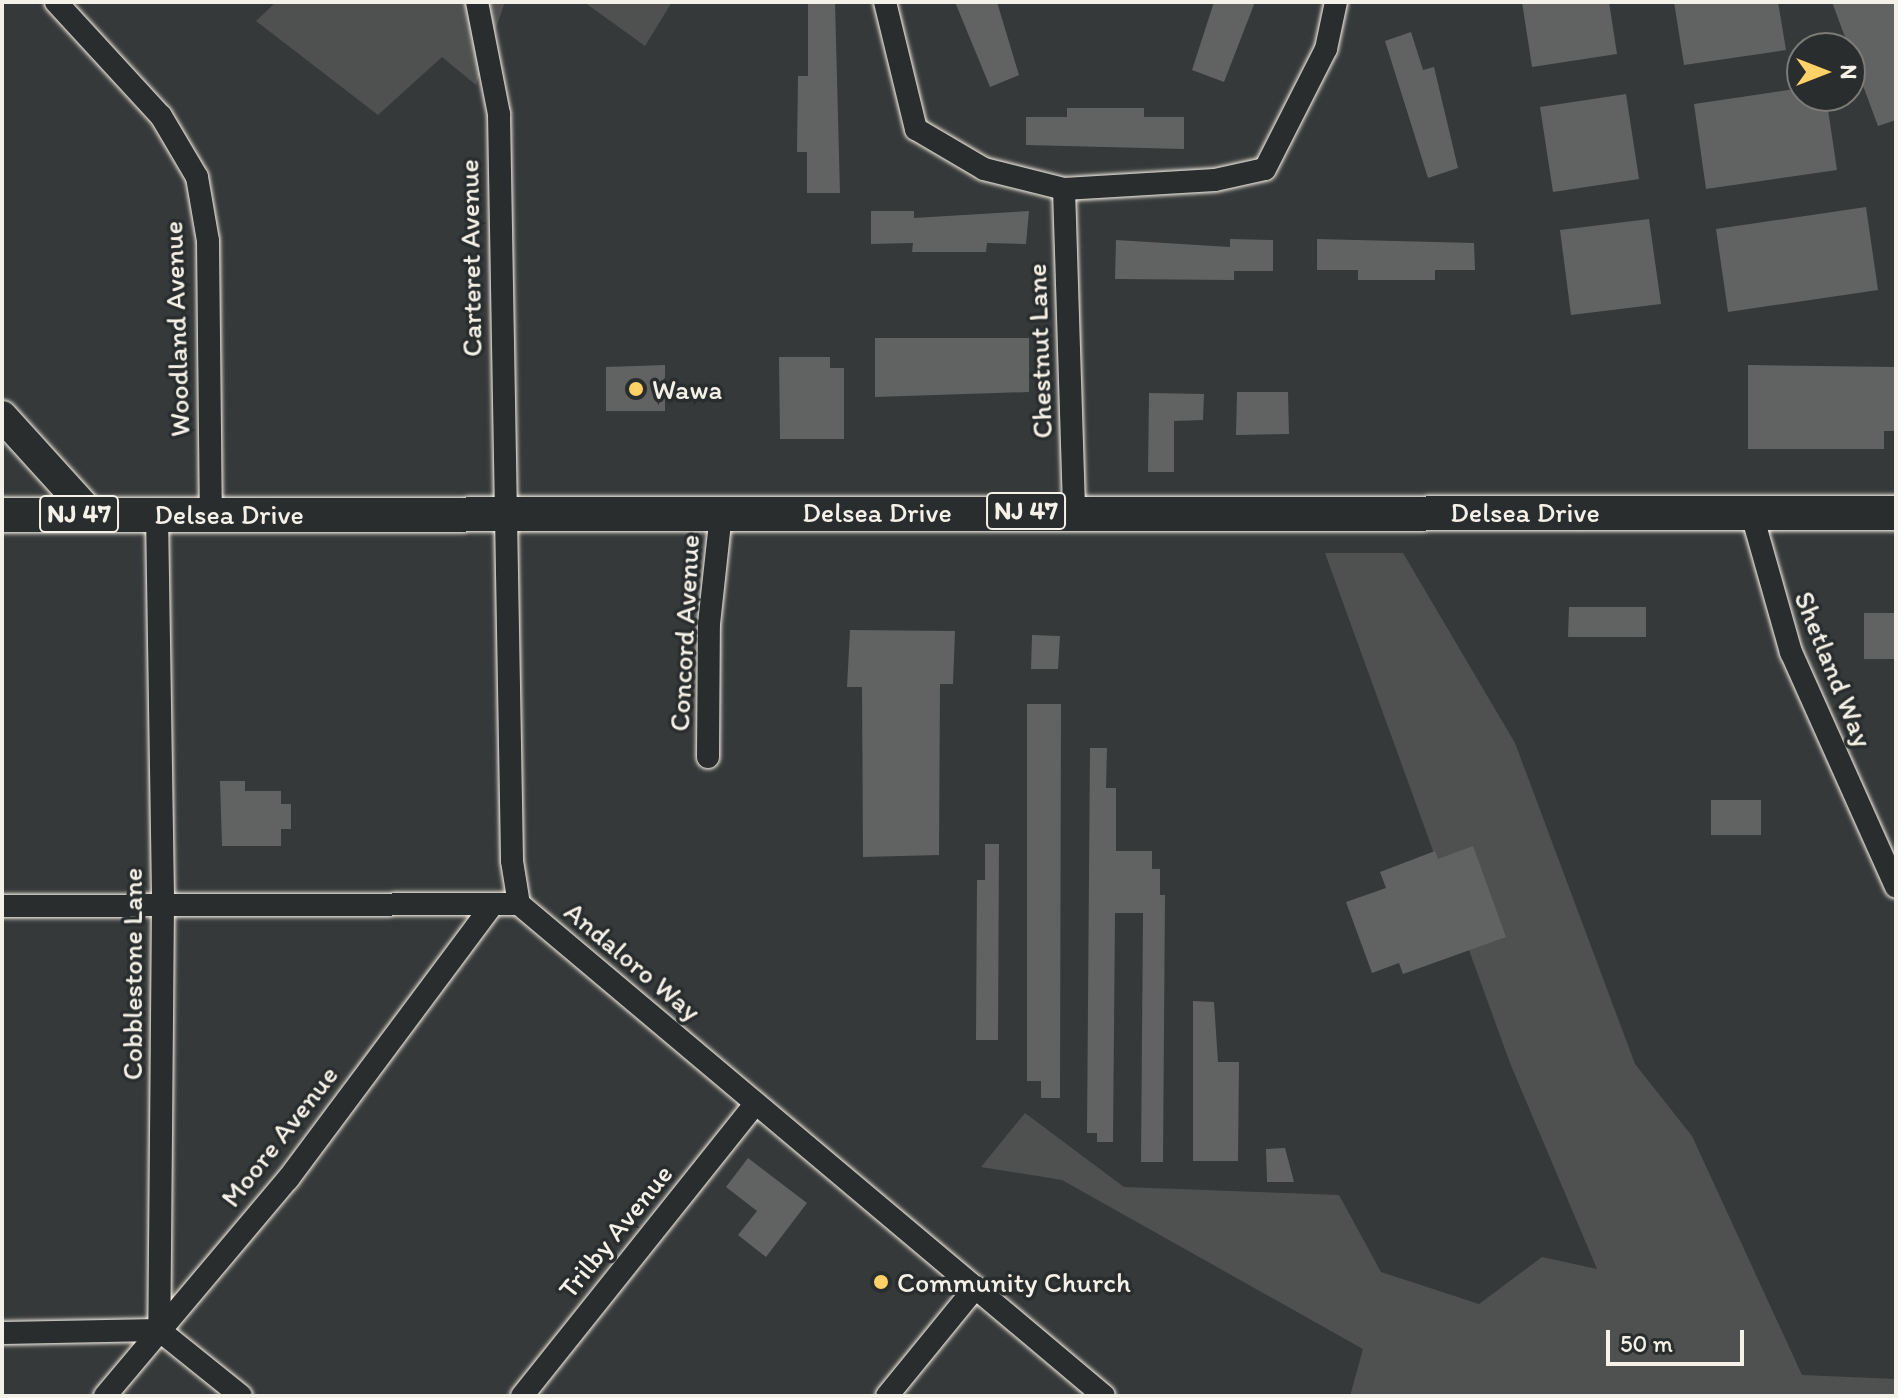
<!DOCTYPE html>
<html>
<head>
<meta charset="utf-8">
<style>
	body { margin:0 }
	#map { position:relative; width:1898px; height:1398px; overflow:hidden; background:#363939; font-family:Itim,sans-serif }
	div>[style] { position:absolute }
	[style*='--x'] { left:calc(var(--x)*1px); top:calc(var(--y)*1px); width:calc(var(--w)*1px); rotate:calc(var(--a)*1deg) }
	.green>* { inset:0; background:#4e514f }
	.building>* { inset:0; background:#616362 }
	.roads { filter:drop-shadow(0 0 2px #f4f1e8) drop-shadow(0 0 2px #f4f1e8) }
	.street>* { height:22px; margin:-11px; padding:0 11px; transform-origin:11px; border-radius:11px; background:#2a2d2e }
	.secondary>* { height:30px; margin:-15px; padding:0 15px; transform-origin:15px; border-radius:15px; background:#2a2d2e }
	.primary>* { height:34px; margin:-17px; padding:0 17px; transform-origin:17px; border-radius:17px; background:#2a2d2e }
	.dots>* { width:22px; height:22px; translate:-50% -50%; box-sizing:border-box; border:4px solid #2a2d2e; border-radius:50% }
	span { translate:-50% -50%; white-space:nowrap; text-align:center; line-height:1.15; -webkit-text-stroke:7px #2a2d2e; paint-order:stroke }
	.shield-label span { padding:2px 6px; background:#2a2d2e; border:2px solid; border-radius:6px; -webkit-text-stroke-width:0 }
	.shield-label { font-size:26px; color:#f4f1e8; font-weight:700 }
	.street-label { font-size:28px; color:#f4f1e8 }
	.poi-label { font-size:28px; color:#f4f1e8 }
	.left { translate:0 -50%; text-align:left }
	.frame { position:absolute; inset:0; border:4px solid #f4f1e8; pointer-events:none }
	.north { position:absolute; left:1786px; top:32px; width:80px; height:80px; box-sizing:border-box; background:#2a2d2e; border:2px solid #7b7b78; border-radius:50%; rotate:90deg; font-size:22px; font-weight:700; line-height:32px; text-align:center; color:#f4f1e8 }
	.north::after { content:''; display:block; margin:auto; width:28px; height:36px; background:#ffd166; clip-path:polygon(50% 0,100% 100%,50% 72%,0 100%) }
	.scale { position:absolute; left:1606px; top:1330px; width:138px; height:36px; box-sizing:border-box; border:4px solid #f4f1e8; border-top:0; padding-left:10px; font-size:24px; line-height:28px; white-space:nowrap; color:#f4f1e8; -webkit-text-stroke:6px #2a2d2e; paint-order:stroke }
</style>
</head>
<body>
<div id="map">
	<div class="green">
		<i style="clip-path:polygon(276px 2px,505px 2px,476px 85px,442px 57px,378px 115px,256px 21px)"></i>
		<i style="clip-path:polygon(584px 2px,672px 2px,645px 46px)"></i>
		<i style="clip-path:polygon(1325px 553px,1403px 553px,1515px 743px,1635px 1064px,1692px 1136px,1802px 1375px,1896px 1379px,1896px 1396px,1350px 1396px,1363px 1349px,1062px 1180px,981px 1167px,1025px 1113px,1124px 1187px,1339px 1195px,1381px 1272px,1479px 1304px,1542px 1257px,1597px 1269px,1510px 1063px)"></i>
	</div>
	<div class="building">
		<i style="clip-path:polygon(808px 2px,835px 2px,840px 193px,807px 193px,807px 152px,797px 152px,798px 76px,808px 76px)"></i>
		<i style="clip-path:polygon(955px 2px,997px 2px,1019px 75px,990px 87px)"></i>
		<i style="clip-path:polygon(1214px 2px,1255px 2px,1224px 82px,1192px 70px)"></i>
		<i style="clip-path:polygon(1522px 2px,1609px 2px,1617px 54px,1532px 67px)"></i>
		<i style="clip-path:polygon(1674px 2px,1778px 2px,1786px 50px,1684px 65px)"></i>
		<i style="clip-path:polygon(1832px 2px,1896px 2px,1896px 120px,1878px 126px)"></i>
		<i style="clip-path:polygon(1411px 32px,1423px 70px,1434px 67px,1458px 168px,1428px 178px,1385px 41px)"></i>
		<i style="clip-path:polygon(1802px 88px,1802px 96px,1826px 96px,1837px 170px,1706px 189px,1694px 104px)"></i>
		<i style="clip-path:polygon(1626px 94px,1639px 179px,1553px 192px,1540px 107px)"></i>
		<i style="clip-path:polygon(1067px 108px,1144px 108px,1144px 117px,1184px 117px,1184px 149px,1026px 145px,1026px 117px,1067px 117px)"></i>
		<i style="clip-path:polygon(1866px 207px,1878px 290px,1728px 312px,1716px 229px)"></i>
		<i style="clip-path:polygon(871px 211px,914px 211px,914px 218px,1029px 211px,1026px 244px,987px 243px,986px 252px,912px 252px,913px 243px,871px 244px)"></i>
		<i style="clip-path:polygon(1649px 219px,1661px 304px,1571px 315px,1560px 230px)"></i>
		<i style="clip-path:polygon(1230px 239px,1273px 240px,1273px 271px,1234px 271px,1234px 280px,1115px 279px,1116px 240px,1230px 247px)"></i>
		<i style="clip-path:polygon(1317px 239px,1474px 243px,1475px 270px,1435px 270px,1435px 280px,1358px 280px,1358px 270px,1317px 270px)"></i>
		<i style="clip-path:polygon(875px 338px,1029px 338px,1029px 392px,875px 397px)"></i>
		<i style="clip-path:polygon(779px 357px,830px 357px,830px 368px,844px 368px,844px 439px,780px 439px)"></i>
		<i style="clip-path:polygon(665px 365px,665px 411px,606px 411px,606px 367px)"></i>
		<i style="clip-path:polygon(1748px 365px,1896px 367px,1896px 431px,1884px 431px,1884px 449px,1748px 449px)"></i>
		<i style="clip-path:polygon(1237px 392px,1288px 392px,1289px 434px,1236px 435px)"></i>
		<i style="clip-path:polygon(1149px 393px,1204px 394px,1203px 420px,1174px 421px,1174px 472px,1148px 472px)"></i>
		<i style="clip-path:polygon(1569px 607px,1646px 607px,1646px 637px,1568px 637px)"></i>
		<i style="clip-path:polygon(1864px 613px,1896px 613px,1896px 659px,1864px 659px)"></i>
		<i style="clip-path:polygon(850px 630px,955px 631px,953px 684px,940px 684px,939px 855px,863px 857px,862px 687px,847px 687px)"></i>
		<i style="clip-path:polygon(1032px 635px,1060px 636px,1058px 669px,1031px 669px)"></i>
		<i style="clip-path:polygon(1027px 704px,1061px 704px,1060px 1098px,1041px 1098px,1041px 1081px,1027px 1081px)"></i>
		<i style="clip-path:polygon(1090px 748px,1107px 748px,1106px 788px,1116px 788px,1116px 851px,1152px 851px,1152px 869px,1160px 869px,1160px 895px,1165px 895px,1163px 1162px,1141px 1162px,1143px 913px,1115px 913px,1113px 1142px,1097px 1142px,1097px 1133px,1087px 1133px)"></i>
		<i style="clip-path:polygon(220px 781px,245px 781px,245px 791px,281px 791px,281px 804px,291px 804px,291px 829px,281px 829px,281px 846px,222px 846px)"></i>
		<i style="clip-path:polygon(1711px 800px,1761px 800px,1761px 835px,1711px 835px)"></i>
		<i style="clip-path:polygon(985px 844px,999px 844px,998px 1040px,976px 1040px,977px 880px,985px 880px)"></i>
		<i style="clip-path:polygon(1473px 846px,1506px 937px,1403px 974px,1399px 963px,1372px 973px,1346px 902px,1386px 888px,1380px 872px,1435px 851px,1438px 859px)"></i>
		<i style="clip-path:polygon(1193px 1001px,1214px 1002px,1218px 1062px,1239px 1062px,1238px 1161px,1193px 1161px)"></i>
		<i style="clip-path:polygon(1285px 1148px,1294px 1182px,1267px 1182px,1266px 1149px)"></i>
		<i style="clip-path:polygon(748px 1158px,807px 1203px,766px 1257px,738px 1235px,757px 1211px,726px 1187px)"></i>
	</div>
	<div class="roads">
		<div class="street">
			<i style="--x:56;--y:2;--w:155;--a:47.4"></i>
			<i style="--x:161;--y:116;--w:71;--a:59.5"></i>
			<i style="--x:197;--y:177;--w:65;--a:80.2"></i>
			<i style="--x:208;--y:241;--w:272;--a:89.4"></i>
			<i style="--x:477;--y:2;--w:114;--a:78.9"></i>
			<i style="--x:499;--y:114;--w:747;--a:89"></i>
			<i style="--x:512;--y:861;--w:44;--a:80.8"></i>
			<i style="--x:885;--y:2;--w:131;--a:76.3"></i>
			<i style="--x:916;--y:129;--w:79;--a:30.5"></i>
			<i style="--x:984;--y:169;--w:82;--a:14"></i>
			<i style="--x:1064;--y:189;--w:151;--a:-3.4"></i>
			<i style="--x:1215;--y:180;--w:51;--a:-12.4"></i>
			<i style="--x:1265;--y:169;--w:135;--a:-63.1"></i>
			<i style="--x:1326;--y:49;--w:48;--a:-78"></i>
			<i style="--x:1064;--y:189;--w:321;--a:88.2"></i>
			<i style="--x:1751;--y:511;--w:147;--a:74.2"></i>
			<i style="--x:1791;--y:652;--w:257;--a:65.9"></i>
			<i style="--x:157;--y:514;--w:391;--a:89.1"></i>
			<i style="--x:163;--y:905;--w:425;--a:90.5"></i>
			<i style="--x:159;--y:1330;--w:105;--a:38.8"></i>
			<i style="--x:708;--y:757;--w:133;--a:-89.6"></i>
			<i style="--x:709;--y:624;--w:112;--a:-83.8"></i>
			<i style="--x:2;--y:906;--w:517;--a:-0.22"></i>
			<i style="--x:519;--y:904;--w:764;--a:40.06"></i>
			<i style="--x:2;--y:1333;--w:157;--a:-1.1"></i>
			<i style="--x:105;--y:1396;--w:284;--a:-49.9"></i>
			<i style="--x:288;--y:1179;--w:342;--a:-53.3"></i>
			<i style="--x:522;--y:1396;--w:374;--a:-51.4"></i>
			<i style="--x:887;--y:1396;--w:139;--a:-50.8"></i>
		</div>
		<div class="secondary">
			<i style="--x:2;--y:416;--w:132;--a:47.8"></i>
		</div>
		<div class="primary">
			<i style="--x:2;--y:515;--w:1894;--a:-0.06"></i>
		</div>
	</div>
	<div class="dots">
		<i style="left:636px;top:389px;background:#ffd166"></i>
		<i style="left:881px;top:1282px;background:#ffd166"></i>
	</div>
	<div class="shield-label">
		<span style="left:1026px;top:511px">NJ 47</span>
		<span style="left:79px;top:514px">NJ 47</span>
	</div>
	<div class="street-label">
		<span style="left:470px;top:258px;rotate:-91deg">Carteret Avenue</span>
		<span style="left:176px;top:329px;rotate:-92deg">Woodland Avenue</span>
		<span style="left:1039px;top:351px;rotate:-92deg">Chestnut Lane</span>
		<span style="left:877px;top:512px">Delsea Drive</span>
		<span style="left:1525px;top:512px">Delsea Drive</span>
		<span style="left:229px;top:514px">Delsea Drive</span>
		<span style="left:684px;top:633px;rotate:-87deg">Concord Avenue</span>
		<span style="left:1834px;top:669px;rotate:68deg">Shetland Way</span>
		<span style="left:633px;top:961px;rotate:40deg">Andaloro Way</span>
		<span style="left:132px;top:974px;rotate:-90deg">Cobblestone Lane</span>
		<span style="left:279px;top:1136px;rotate:-52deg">Moore Avenue</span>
		<span style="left:615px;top:1231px;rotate:-51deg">Trilby Avenue</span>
	</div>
	<div class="poi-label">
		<span class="left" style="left:652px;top:389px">Wawa</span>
		<span class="left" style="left:897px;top:1282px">Community Church</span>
	</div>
	<div class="frame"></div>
	<div class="north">N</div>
	<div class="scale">50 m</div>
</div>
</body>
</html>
